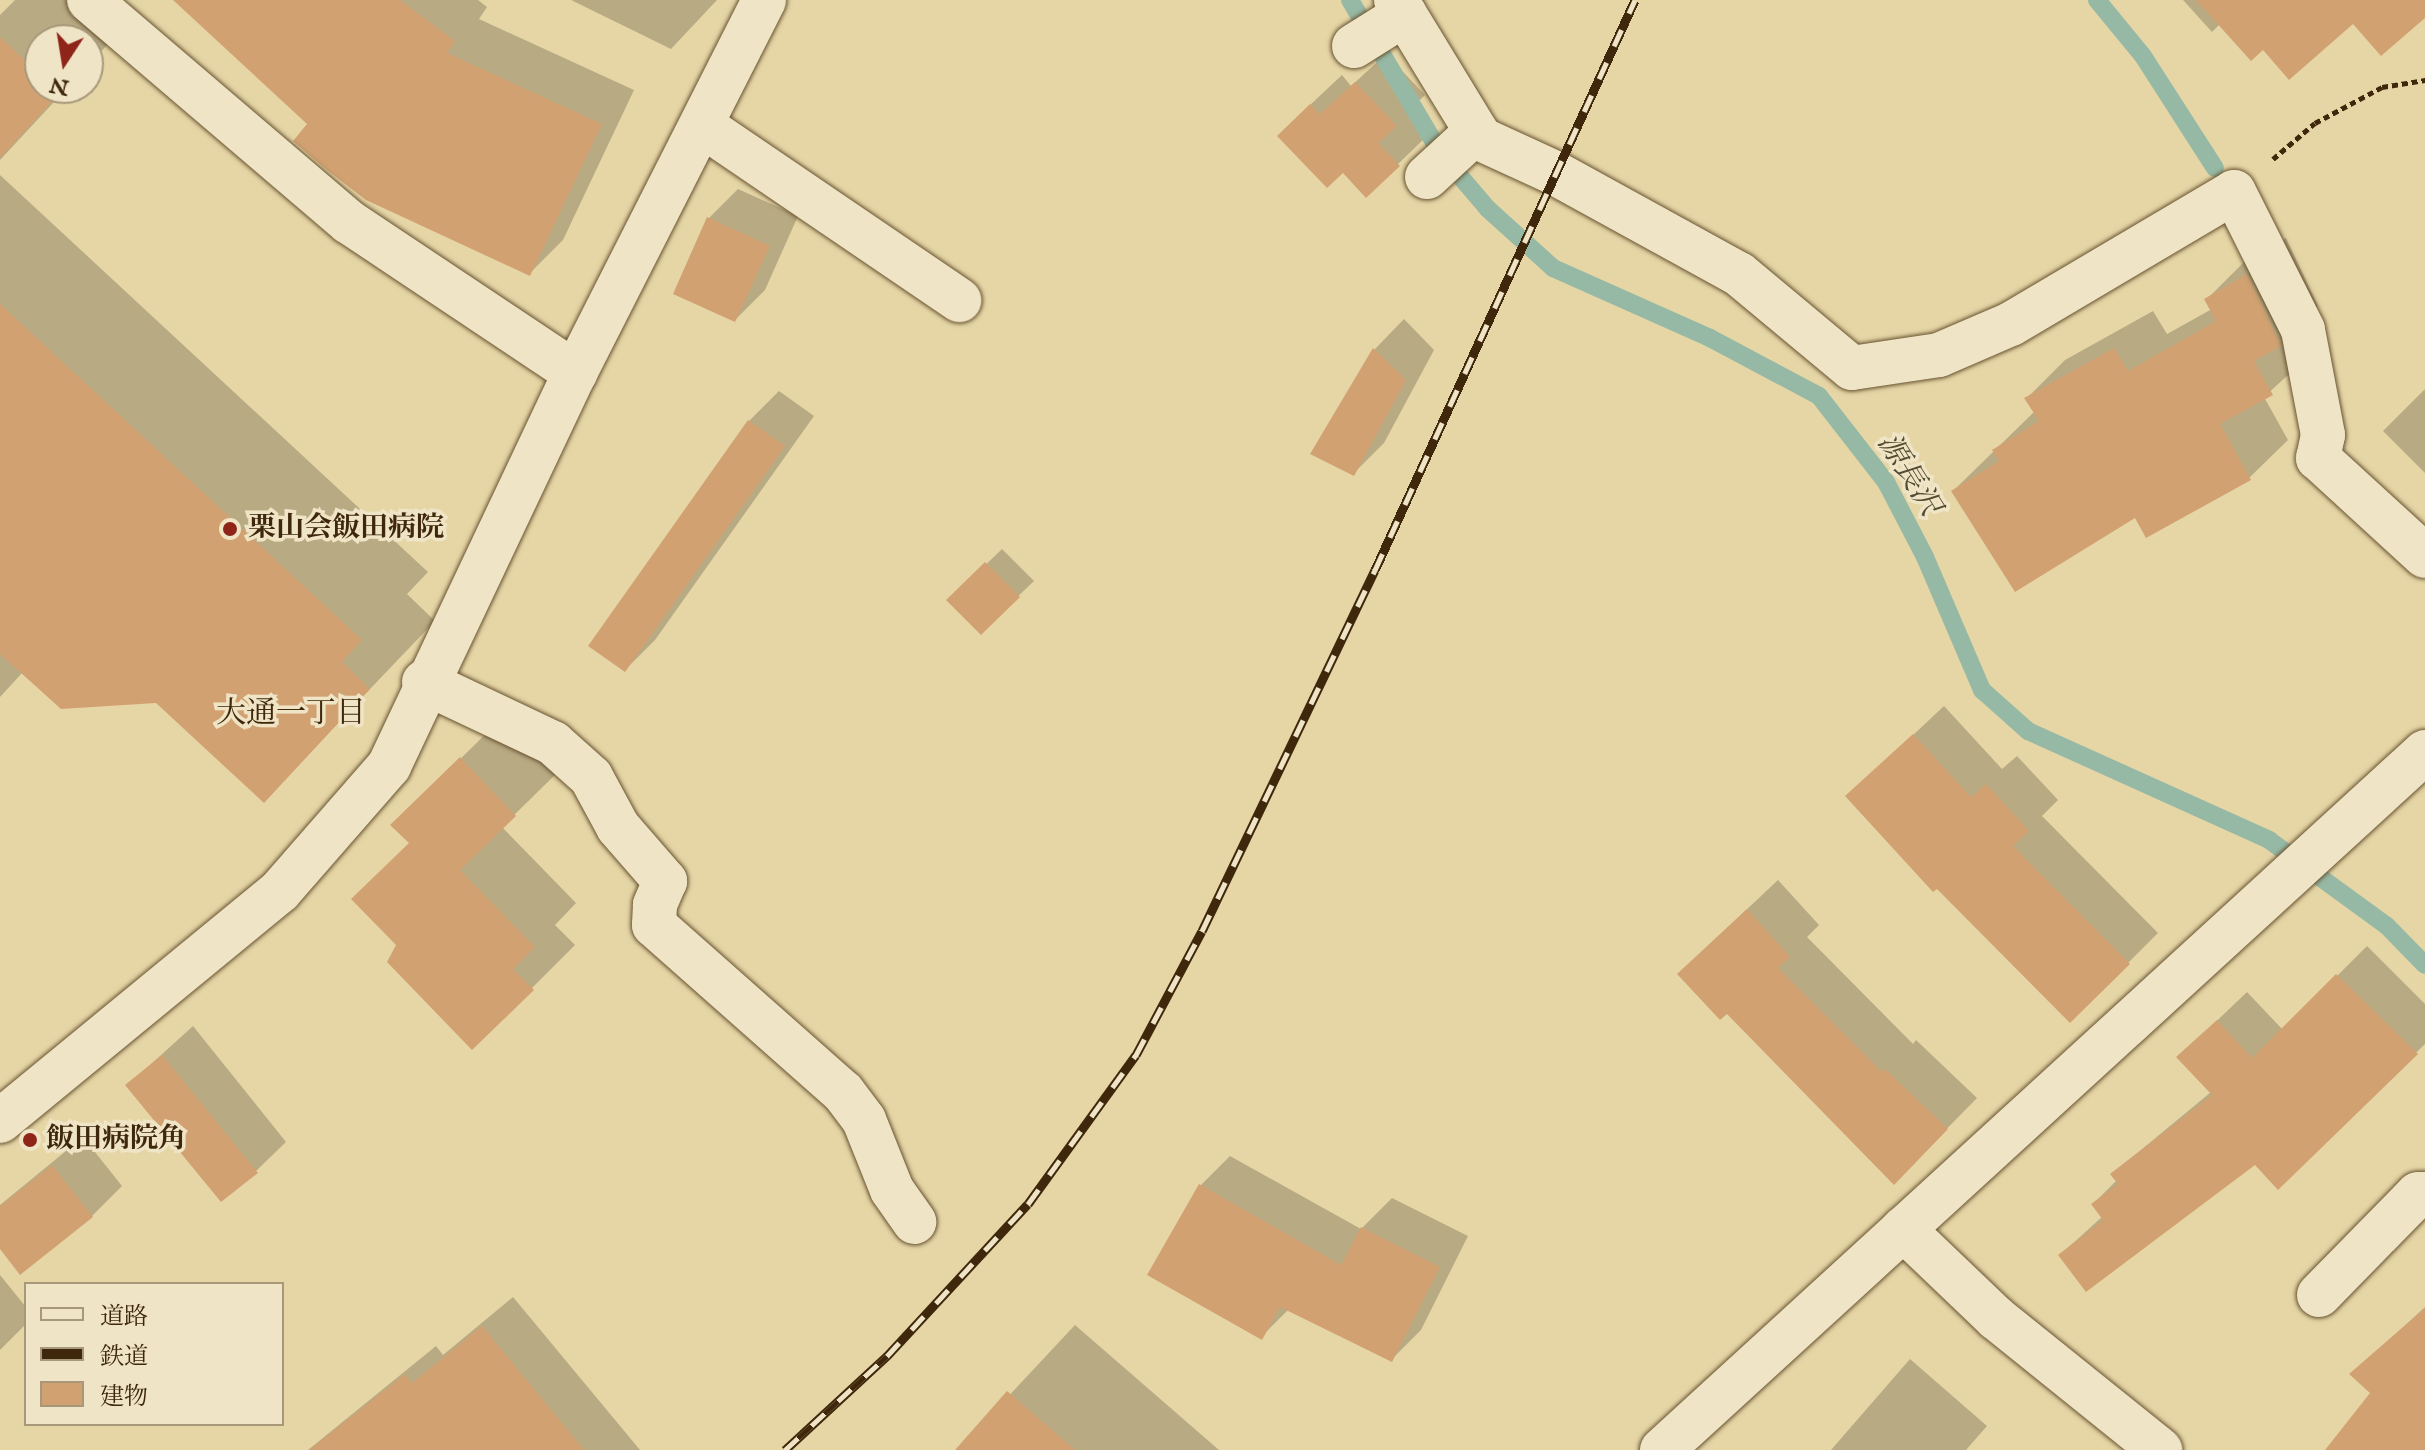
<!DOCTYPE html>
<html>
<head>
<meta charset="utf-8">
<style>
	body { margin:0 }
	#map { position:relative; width:2425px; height:1450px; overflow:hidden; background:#e6d6a6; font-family:"IM FELL English","Noto Serif JP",serif }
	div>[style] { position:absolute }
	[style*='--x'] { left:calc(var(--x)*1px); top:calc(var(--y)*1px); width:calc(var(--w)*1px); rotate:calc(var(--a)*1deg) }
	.shadow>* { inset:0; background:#0003 }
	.stream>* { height:18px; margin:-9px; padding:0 9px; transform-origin:9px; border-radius:9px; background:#96b9a5 }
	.building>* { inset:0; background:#d2a172 }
	.path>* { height:5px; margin-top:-2.5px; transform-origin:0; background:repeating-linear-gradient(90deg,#3e270a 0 6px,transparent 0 10px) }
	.roads { filter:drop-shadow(0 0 2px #685331) drop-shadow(0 0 2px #685331) }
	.minor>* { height:44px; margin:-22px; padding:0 22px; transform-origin:22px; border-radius:22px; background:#efe4c5 }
	.rail>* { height:9px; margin-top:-4.5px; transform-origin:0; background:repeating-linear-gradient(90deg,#efe4c5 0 18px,#3e270a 0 36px); box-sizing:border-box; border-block:2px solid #3e270a }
	.dots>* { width:22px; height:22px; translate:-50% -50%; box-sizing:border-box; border:4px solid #efe4c5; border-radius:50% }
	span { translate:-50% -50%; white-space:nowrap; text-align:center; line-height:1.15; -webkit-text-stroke:7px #efe4c5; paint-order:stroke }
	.poi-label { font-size:28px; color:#3e270a; font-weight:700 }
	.left { translate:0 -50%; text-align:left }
	.water-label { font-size:30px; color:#544c31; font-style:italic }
	.neighbourhood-label { font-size:30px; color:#3e270a }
	.legend { position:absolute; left:24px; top:1282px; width:260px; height:144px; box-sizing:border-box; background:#efe4c5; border:2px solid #a8987a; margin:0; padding:10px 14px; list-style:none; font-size:24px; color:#3e270a }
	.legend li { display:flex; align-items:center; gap:16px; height:40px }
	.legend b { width:40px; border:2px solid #a8987a }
	.north { position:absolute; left:24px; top:24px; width:80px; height:80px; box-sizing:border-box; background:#efe4c5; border:2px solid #a8987a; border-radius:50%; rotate:192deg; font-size:22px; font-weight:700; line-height:32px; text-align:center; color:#3e270a }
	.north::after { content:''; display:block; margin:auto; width:28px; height:36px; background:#8f2418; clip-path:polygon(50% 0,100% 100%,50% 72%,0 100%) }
</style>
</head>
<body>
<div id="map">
	<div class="shadow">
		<i style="clip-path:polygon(15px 0,99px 0,126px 25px,88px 65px,88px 40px,40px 40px,40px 88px,67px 88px,0 160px,0 15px)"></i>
		<i style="clip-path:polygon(176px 0,478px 0,487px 7px,479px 19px,634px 90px,563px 240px,530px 273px,309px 123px)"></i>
		<i style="clip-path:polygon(571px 0,717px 0,671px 49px)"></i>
		<i style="clip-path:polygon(2183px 0,2425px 0,2425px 15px,2220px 24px,2212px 32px)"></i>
		<i style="clip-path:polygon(1386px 54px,1425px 95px,1407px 112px,1428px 135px,1366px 195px,1343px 170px,1309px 106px,1342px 75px,1351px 86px)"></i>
		<i style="clip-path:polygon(0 175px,428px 572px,407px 594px,435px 621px,264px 800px,157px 701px,23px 672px,0 697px)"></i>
		<i style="clip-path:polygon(738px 189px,798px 216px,765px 290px,735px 320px,708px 219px)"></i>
		<i style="clip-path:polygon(2286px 238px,2318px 306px,2295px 328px,2310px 355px,2264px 397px,2288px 440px,2249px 478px,2136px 516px,1953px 491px,2035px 411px,2027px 398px,2065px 360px,2153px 311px,2167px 334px,2212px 309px,2207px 299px,2245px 261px)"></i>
		<i style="clip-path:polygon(1404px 319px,1434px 350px,1384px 443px,1354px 473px,1313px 453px,1375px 349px)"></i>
		<i style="clip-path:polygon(2425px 389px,2425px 473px,2383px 431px)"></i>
		<i style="clip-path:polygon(779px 391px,814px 416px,655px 640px,625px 670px,749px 421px)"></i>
		<i style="clip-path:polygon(1002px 549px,1034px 581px,981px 632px,949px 600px)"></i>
		<i style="clip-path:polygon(1944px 706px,2002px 769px,2017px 756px,2058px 800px,2042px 816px,2158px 933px,2070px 1021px,1848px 796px)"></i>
		<i style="clip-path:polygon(504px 716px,558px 772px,502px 827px,576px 903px,555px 925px,575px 945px,473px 1047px,399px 944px,411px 843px,393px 825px)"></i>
		<i style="clip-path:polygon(1778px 880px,1819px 925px,1807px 937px,1913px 1044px,1916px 1040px,1977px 1098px,1924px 1152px,1727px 1011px,1710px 944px)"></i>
		<i style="clip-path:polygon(2367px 946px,2425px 1004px,2425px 1044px,2278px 1187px,2255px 1162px,2060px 1255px,2103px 1216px,2093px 1204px,2117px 1180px,2112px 1174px,2211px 1092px,2179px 1057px,2247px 992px,2283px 1030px)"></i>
		<i style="clip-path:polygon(193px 1026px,286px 1142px,256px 1171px,128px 1085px)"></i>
		<i style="clip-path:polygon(83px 1137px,122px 1186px,92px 1216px,0 1246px,0 1205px)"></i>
		<i style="clip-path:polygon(1230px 1156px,1361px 1229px,1392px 1198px,1468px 1236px,1421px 1330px,1391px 1360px,1289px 1309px,1261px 1337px,1200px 1186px)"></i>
		<i style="clip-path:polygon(0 1275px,26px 1307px,26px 1324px,0 1350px)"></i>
		<i style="clip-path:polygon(513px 1297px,640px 1450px,308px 1450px,436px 1346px,443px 1355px)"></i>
		<i style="clip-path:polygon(2425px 1307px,2425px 1441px,2410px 1450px,2328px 1450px,2372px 1393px,2352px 1374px)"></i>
		<i style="clip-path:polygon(1075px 1325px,1219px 1450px,958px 1450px)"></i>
		<i style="clip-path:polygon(1910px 1359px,1987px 1426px,1966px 1450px,1831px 1450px)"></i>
	</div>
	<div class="stream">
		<i style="--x:1350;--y:0;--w:179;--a:59.4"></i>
		<i style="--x:1441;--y:154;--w:72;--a:49.5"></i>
		<i style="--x:1488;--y:209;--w:88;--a:42.2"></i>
		<i style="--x:1553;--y:268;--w:172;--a:24"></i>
		<i style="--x:1710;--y:338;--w:123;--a:28"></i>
		<i style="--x:1819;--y:396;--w:109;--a:52.1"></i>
		<i style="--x:1886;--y:482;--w:85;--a:62.5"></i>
		<i style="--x:1925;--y:557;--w:145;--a:66.8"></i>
		<i style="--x:1982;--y:690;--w:62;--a:41.7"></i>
		<i style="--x:2028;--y:731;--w:265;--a:24.3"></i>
		<i style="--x:2269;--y:840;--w:146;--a:36.1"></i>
		<i style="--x:2387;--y:926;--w:54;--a:45.7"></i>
		<i style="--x:2097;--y:0;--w:72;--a:50.6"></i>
		<i style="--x:2143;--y:56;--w:133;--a:57.3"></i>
	</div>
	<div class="building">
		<i style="clip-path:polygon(173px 0,400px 0,455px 41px,447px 53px,602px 124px,530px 276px,366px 200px,327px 170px,293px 141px,307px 124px)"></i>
		<i style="clip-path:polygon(2196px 0,2425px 0,2425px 18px,2381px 56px,2353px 24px,2289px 80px,2263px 50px,2251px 61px)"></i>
		<i style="clip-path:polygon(0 37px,40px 75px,40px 88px,60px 93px,0 158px)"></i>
		<i style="clip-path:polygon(1355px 82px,1397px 126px,1378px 143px,1400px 166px,1366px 198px,1343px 173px,1327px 188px,1277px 136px,1310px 104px,1320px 114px)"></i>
		<i style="clip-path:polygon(707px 217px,770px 246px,735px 322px,673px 294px)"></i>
		<i style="clip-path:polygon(2247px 274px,2281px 346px,2254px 361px,2273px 395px,2220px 424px,2251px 480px,2146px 538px,2135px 518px,2015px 592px,1951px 491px,1999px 461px,1992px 450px,2039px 421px,2024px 398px,2114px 348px,2128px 371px,2216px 321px,2204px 299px)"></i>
		<i style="clip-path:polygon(0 304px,362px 640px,342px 662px,370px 689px,264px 803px,156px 703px,61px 709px,0 654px)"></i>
		<i style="clip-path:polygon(1373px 348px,1406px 380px,1354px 476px,1310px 454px)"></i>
		<i style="clip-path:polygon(748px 420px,785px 446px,625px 672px,588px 646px)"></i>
		<i style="clip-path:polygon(985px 562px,1020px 597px,981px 635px,946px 600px)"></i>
		<i style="clip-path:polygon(1913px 734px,1971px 797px,1986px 784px,2029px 831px,2013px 846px,2130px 964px,2070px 1023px,1937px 889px,1933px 892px,1845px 796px)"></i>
		<i style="clip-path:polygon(460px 757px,516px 816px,460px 870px,535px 947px,513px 969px,534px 990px,472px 1050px,387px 962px,396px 945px,351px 899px,409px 843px,390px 825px)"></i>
		<i style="clip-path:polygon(1747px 909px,1790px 957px,1778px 968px,1882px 1072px,1885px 1069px,1948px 1129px,1894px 1185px,1727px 1014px,1720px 1020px,1677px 974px)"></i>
		<i style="clip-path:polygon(2336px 974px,2418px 1054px,2278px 1190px,2255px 1165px,2086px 1292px,2058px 1255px,2103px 1220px,2091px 1204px,2118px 1184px,2110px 1174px,2212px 1095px,2176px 1057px,2217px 1020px,2252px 1058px)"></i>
		<i style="clip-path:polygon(162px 1055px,258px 1173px,221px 1202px,125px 1085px)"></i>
		<i style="clip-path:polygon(52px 1165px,93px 1217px,20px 1275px,0 1249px,0 1206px)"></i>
		<i style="clip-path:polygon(1199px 1184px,1341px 1265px,1361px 1227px,1440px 1267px,1392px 1362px,1280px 1307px,1262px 1340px,1147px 1275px)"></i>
		<i style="clip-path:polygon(2425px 1308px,2425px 1450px,2325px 1450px,2370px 1393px,2349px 1374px)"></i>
		<i style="clip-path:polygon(482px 1326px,584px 1450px,309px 1450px,405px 1374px,412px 1383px)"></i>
		<i style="clip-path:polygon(1007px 1391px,1075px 1450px,955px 1450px)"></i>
	</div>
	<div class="path">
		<i style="--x:2273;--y:159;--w:55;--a:-40.6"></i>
		<i style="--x:2315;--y:123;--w:76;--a:-28.2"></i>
		<i style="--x:2382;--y:87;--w:44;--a:-9.2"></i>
	</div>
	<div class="roads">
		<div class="minor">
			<i style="--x:89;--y:0;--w:342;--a:40.5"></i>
			<i style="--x:349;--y:222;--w:272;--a:33.7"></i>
			<i style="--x:1396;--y:0;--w:163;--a:58.6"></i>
			<i style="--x:1481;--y:139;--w:81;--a:24.7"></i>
			<i style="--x:1555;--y:173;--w:210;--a:28.8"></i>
			<i style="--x:1739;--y:274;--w:147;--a:39.8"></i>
			<i style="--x:1852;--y:368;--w:88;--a:-8.5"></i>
			<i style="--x:1939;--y:355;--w:78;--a:-23.3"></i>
			<i style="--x:2011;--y:324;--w:259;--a:-30.6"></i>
			<i style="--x:2234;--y:192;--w:154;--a:63.4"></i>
			<i style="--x:2303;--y:330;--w:107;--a:79.2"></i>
			<i style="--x:2323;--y:435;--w:24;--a:102"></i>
			<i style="--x:2318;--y:458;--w:145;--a:42.5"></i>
			<i style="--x:1354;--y:46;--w:60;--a:-32.1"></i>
			<i style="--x:703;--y:126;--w:310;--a:34.2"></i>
			<i style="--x:1427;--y:177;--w:67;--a:-42.6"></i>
			<i style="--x:424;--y:682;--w:143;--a:25.3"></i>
			<i style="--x:553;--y:743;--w:51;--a:41.8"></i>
			<i style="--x:591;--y:777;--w:57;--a:61.6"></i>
			<i style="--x:618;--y:827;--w:72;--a:49"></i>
			<i style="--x:665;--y:881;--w:26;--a:113"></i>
			<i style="--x:655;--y:905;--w:20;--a:93"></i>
			<i style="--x:654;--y:925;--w:252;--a:41.5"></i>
			<i style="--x:843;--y:1092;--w:35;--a:53"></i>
			<i style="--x:864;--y:1120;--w:75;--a:68.2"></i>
			<i style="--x:892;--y:1190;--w:39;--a:55"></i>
			<i style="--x:0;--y:1121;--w:362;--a:-39.4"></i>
			<i style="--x:280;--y:891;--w:166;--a:-48.9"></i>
			<i style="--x:389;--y:766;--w:435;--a:-64.7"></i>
			<i style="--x:575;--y:373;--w:418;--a:-63.1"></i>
			<i style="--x:1903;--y:1229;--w:129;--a:43.7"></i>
			<i style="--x:1996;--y:1318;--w:211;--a:38.8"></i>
			<i style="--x:2319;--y:1295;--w:141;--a:-45.6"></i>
			<i style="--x:2418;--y:1194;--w:7;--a:0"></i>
			<i style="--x:1662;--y:1450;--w:1034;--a:-42.45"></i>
		</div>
	</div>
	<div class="rail">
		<i style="--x:785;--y:1450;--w:139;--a:-42.7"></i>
		<i style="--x:887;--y:1356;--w:207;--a:-47.2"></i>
		<i style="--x:1028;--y:1204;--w:184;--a:-54.1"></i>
		<i style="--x:1136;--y:1055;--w:140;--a:-62"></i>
		<i style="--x:1202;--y:931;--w:400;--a:-64.4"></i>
		<i style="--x:1375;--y:570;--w:626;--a:-65.48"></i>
	</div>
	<div class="dots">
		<i style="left:230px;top:529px;background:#8f2418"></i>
		<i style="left:30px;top:1140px;background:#8f2418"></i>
	</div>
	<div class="poi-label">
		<span class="left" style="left:248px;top:529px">栗山会飯田病院</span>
		<span class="left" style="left:46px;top:1140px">飯田病院角</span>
	</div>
	<div class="water-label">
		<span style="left:1908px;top:475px;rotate:58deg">源長沢</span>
	</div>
	<div class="neighbourhood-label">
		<span style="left:291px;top:714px">大通一丁目</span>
	</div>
	<ul class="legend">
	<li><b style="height:10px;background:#efe4c5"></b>道路</li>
	<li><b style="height:10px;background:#3e270a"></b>鉄道</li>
	<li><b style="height:22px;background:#d2a172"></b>建物</li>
	</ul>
	<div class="north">N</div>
</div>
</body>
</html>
